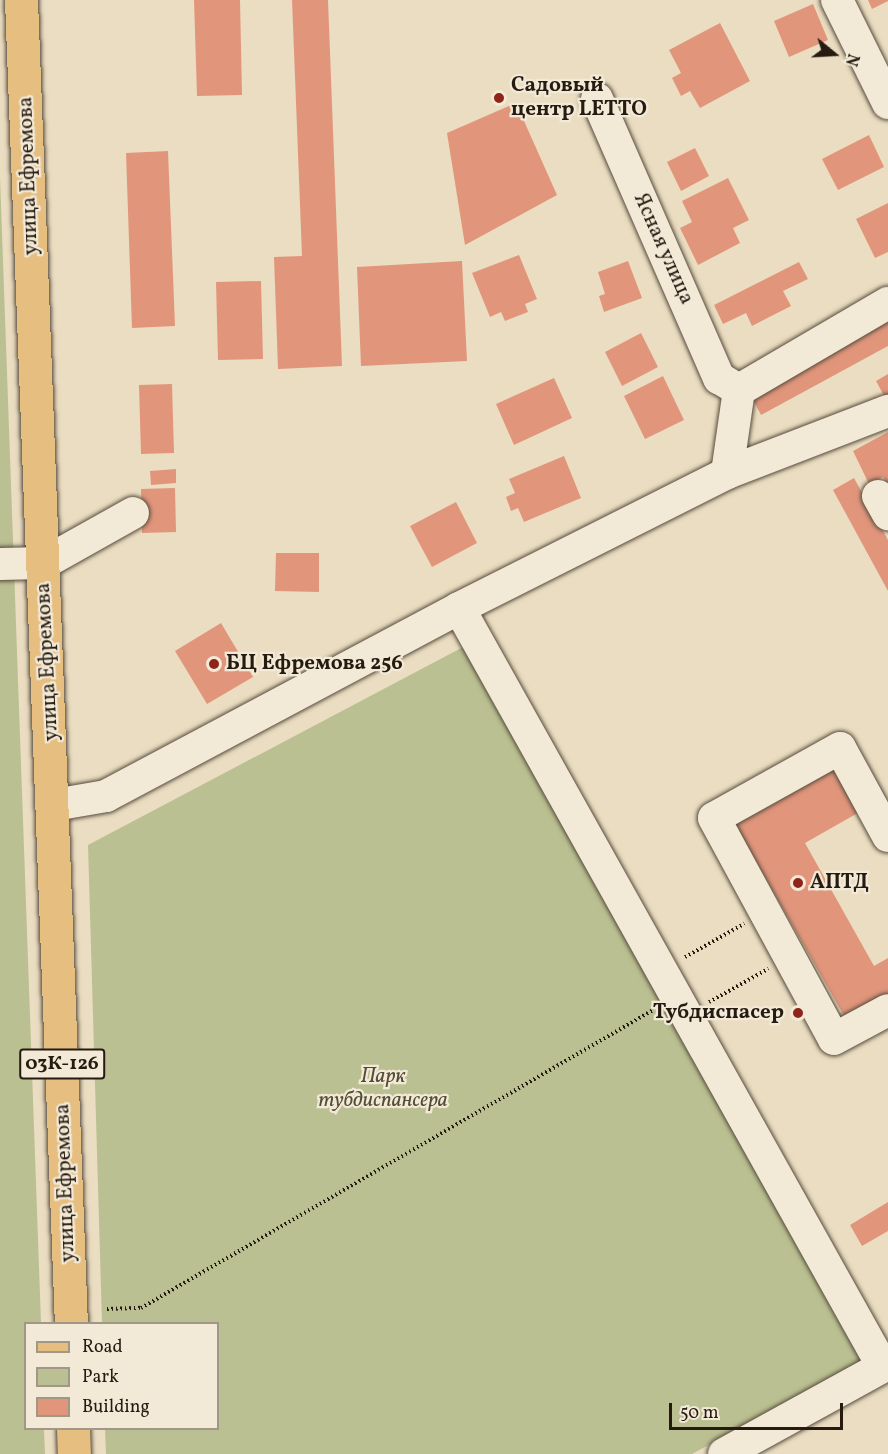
<!DOCTYPE html>
<html>
<head>
<meta charset="utf-8">
<style>
	body { margin:0 }
	#map { position:relative; width:888px; height:1454px; overflow:hidden; background:#ebddc1; font-family:Vollkorn,serif }
	div>[style] { position:absolute }
	[style*='--x'] { left:calc(var(--x)*1px); top:calc(var(--y)*1px); width:calc(var(--w)*1px); rotate:calc(var(--a)*1deg) }
	.green>* { inset:0; background:#bac091 }
	.building>* { inset:0; background:#e1967c }
	.path>* { height:4px; margin-top:-2px; transform-origin:0; background:repeating-linear-gradient(90deg,#251b11 0 1.5px,transparent 0 4.5px) }
	.roads { filter:drop-shadow(0 0 2px #564c3d) drop-shadow(0 0 2px #564c3d) }
	.minor>* { height:32px; margin:-16px; padding:0 16px; transform-origin:16px; border-radius:16px; background:#f2e9d7 }
	.major>* { height:33px; margin:-16.5px; padding:0 16.5px; transform-origin:16.5px; border-radius:16.5px; background:#e6be80 }
	.dots>* { width:16px; height:16px; translate:-50% -50%; box-sizing:border-box; border:3px solid #f2e9d7; border-radius:50% }
	span { translate:-50% -50%; white-space:nowrap; text-align:center; line-height:1.15; -webkit-text-stroke:4.5px #f2e9d7; paint-order:stroke }
	.shield-label span { padding:2px 4px; background:#f2e9d7; border:2px solid; border-radius:4px; -webkit-text-stroke-width:0 }
	.shield-label { font-size:20px; color:#251b11; font-weight:700 }
	.poi-label { font-size:21px; color:#251b11; font-weight:700 }
	.left { translate:0 -50%; text-align:left }
	.right { translate:-100% -50%; text-align:right }
	.street-label { font-size:21px; color:#251b11 }
	.park-label { font-size:21px; color:#524d37; font-style:italic }
	.legend { position:absolute; left:24px; top:1322px; width:195px; height:108px; box-sizing:border-box; background:#f2e9d7; border:2px solid #a09788; margin:0; padding:8px 10px; list-style:none; font-size:18px; color:#251b11 }
	.legend li { display:flex; align-items:center; gap:12px; height:30px }
	.legend b { width:30px; border:2px solid #a09788 }
	.north { position:absolute; left:804px; top:24px; width:60px; height:60px; -webkit-text-stroke:4px #f2e9d7; paint-order:stroke; rotate:108deg; font-size:16px; font-weight:700; line-height:24px; text-align:center; color:#251b11 }
	.north::after { content:''; display:block; margin:auto; width:21px; height:27px; background:#251b11; clip-path:polygon(50% 0,100% 100%,50% 72%,0 100%) }
	.scale { position:absolute; left:669px; top:1403px; width:174px; height:27px; box-sizing:border-box; border:3px solid #251b11; border-top:0; padding-left:8px; font-size:18px; line-height:21px; white-space:nowrap; color:#251b11; -webkit-text-stroke:4px #f2e9d7; paint-order:stroke }
</style>
</head>
<body>
<div id="map">
	<div class="green">
		<i style="clip-path:polygon(0 177px,41px 1323px,26px 1324px,26px 1428px,44px 1429px,45px 1454px,0 1454px)"></i>
		<i style="clip-path:polygon(465px 646px,863px 1362px,692px 1454px,106px 1454px,105px 1429px,218px 1428px,218px 1324px,102px 1323px,88px 845px)"></i>
	</div>
	<div class="building">
		<i style="clip-path:polygon(194px 0,240px 0,242px 95px,197px 96px)"></i>
		<i style="clip-path:polygon(292px 0,328px 0,342px 366px,278px 369px,274px 257px,302px 256px)"></i>
		<i style="clip-path:polygon(868px 0,888px 0,888px 1px,872px 9px)"></i>
		<i style="clip-path:polygon(813px 4px,828px 40px,789px 57px,774px 21px)"></i>
		<i style="clip-path:polygon(720px 23px,750px 81px,700px 108px,690px 91px,681px 96px,672px 78px,681px 73px,669px 50px)"></i>
		<i style="clip-path:polygon(516px 103px,557px 195px,465px 245px,447px 133px)"></i>
		<i style="clip-path:polygon(869px 135px,884px 167px,838px 190px,822px 159px)"></i>
		<i style="clip-path:polygon(695px 148px,709px 176px,681px 191px,667px 162px)"></i>
		<i style="clip-path:polygon(168px 151px,175px 326px,132px 328px,126px 153px)"></i>
		<i style="clip-path:polygon(728px 178px,749px 220px,733px 228px,740px 243px,698px 265px,680px 228px,692px 222px,682px 201px)"></i>
		<i style="clip-path:polygon(888px 203px,888px 252px,875px 258px,856px 219px)"></i>
		<i style="clip-path:polygon(519px 255px,537px 299px,525px 304px,528px 312px,505px 321px,501px 312px,490px 317px,472px 273px)"></i>
		<i style="clip-path:polygon(462px 261px,467px 361px,361px 366px,357px 267px)"></i>
		<i style="clip-path:polygon(628px 261px,642px 298px,604px 312px,599px 296px,605px 294px,598px 272px)"></i>
		<i style="clip-path:polygon(799px 262px,808px 279px,783px 291px,791px 306px,752px 326px,746px 313px,723px 324px,714px 305px)"></i>
		<i style="clip-path:polygon(261px 281px,263px 359px,218px 360px,216px 282px)"></i>
		<i style="clip-path:polygon(888px 316px,888px 346px,761px 415px,749px 392px)"></i>
		<i style="clip-path:polygon(641px 333px,658px 367px,622px 386px,605px 352px)"></i>
		<i style="clip-path:polygon(888px 374px,888px 403px,876px 381px)"></i>
		<i style="clip-path:polygon(663px 376px,684px 420px,645px 439px,624px 396px)"></i>
		<i style="clip-path:polygon(554px 378px,572px 418px,514px 445px,496px 404px)"></i>
		<i style="clip-path:polygon(172px 384px,174px 453px,141px 454px,139px 385px)"></i>
		<i style="clip-path:polygon(888px 432px,888px 485px,883px 477px,869px 484px,853px 451px)"></i>
		<i style="clip-path:polygon(564px 456px,581px 498px,524px 522px,518px 508px,511px 511px,506px 497px,515px 493px,509px 479px)"></i>
		<i style="clip-path:polygon(176px 469px,176px 483px,151px 485px,150px 471px)"></i>
		<i style="clip-path:polygon(854px 478px,888px 540px,888px 591px,833px 490px)"></i>
		<i style="clip-path:polygon(175px 488px,176px 532px,142px 533px,141px 489px)"></i>
		<i style="clip-path:polygon(456px 502px,477px 543px,432px 567px,410px 526px)"></i>
		<i style="clip-path:polygon(276px 553px,319px 553px,319px 592px,275px 591px)"></i>
		<i style="clip-path:polygon(221px 623px,253px 677px,207px 704px,175px 651px)"></i>
		<i style="clip-path:polygon(836px 762px,863px 810px,805px 843px,874px 966px,888px 958px,888px 997px,847px 1021px,733px 821px)"></i>
		<i style="clip-path:polygon(888px 1202px,888px 1231px,862px 1246px,850px 1225px)"></i>
	</div>
	<div class="path">
		<i style="--x:685;--y:957;--w:68;--a:-29.2"></i>
		<i style="--x:709;--y:1002;--w:68;--a:-29.2"></i>
		<i style="--x:107;--y:1309;--w:34;--a:-2"></i>
		<i style="--x:141;--y:1308;--w:592;--a:-30.2"></i>
	</div>
	<div class="roads">
		<div class="minor">
			<i style="--x:837;--y:0;--w:115;--a:63.7"></i>
			<i style="--x:597;--y:99;--w:305;--a:66.4"></i>
			<i style="--x:719;--y:378;--w:23;--a:31"></i>
			<i style="--x:727;--y:473;--w:173;--a:-21.1"></i>
			<i style="--x:878;--y:496;--w:21;--a:61"></i>
			<i style="--x:0;--y:564;--w:44;--a:-1.3"></i>
			<i style="--x:44;--y:563;--w:102;--a:-29.3"></i>
			<i style="--x:459;--y:608;--w:869;--a:60.81"></i>
			<i style="--x:54;--y:805;--w:53;--a:-9.8"></i>
			<i style="--x:106;--y:796;--w:400;--a:-28"></i>
			<i style="--x:459;--y:608;--w:300;--a:-26.7"></i>
			<i style="--x:727;--y:473;--w:84;--a:-81.8"></i>
			<i style="--x:739;--y:390;--w:173;--a:-30.3"></i>
			<i style="--x:888;--y:836;--w:100;--a:-118.6"></i>
			<i style="--x:840;--y:748;--w:144;--a:150.9"></i>
			<i style="--x:714;--y:818;--w:251;--a:61.5"></i>
			<i style="--x:834;--y:1039;--w:61;--a:-28.2"></i>
			<i style="--x:724;--y:1454;--w:187;--a:-28.8"></i>
		</div>
		<div class="major">
			<i style="--x:21;--y:0;--w:1325;--a:87.84"></i>
			<i style="--x:73;--y:1428;--w:26;--a:88"></i>
		</div>
	</div>
	<div class="dots">
		<i style="left:499px;top:98px;background:#8f2418"></i>
		<i style="left:214px;top:664px;background:#8f2418"></i>
		<i style="left:798px;top:883px;background:#8f2418"></i>
		<i style="left:798px;top:1013px;background:#8f2418"></i>
	</div>
	<div class="shield-label">
		<span style="left:62px;top:1064px">03К-126</span>
	</div>
	<div class="poi-label">
		<span class="left" style="left:511px;top:98px">Садовый<br>центр LETTO</span>
		<span class="left" style="left:226px;top:664px">БЦ Ефремова 256</span>
		<span class="left" style="left:810px;top:883px">АПТД</span>
		<span class="right" style="left:784px;top:1013px">Тубдиспасер</span>
	</div>
	<div class="street-label">
		<span style="left:29px;top:176px;rotate:-92deg">улица Ефремова</span>
		<span style="left:663px;top:249px;rotate:66deg">Ясная улица</span>
		<span style="left:48px;top:662px;rotate:-93deg">улица Ефремова</span>
		<span style="left:66px;top:1183px;rotate:-92deg">улица Ефремова</span>
	</div>
	<div class="park-label">
		<span style="left:383px;top:1089px">Парк<br>тубдиспансера</span>
	</div>
	<ul class="legend">
	<li><b style="height:8px;background:#e6be80"></b>Road</li>
	<li><b style="height:16px;background:#bac091"></b>Park</li>
	<li><b style="height:16px;background:#e1967c"></b>Building</li>
	</ul>
	<div class="north">N</div>
	<div class="scale">50 m</div>
</div>
</body>
</html>
